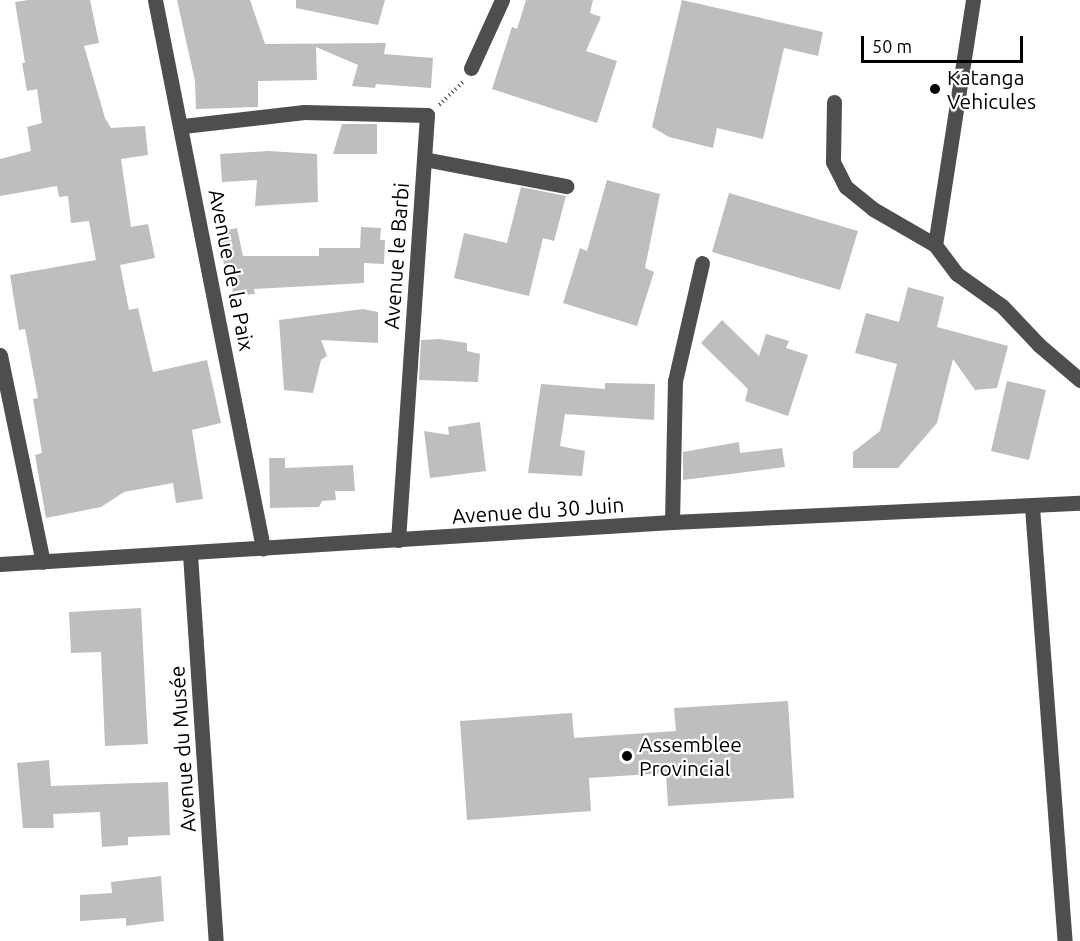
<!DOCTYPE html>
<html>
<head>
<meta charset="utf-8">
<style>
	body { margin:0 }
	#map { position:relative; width:1080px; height:941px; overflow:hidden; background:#fff; font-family:Ubuntu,sans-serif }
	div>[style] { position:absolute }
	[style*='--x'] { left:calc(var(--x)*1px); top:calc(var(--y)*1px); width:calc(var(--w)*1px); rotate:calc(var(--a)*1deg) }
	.building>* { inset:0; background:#bebebe }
	.path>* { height:4px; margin-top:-2px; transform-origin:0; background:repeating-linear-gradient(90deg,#707070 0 1.5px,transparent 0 4.5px) }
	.minor>* { height:15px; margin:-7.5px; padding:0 7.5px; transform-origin:7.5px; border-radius:7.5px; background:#4e4e4e }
	.dots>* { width:16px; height:16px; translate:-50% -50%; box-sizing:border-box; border:3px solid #fff; border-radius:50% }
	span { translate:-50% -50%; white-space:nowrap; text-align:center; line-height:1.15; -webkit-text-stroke:4.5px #fff; paint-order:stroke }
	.poi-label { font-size:21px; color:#000 }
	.left { translate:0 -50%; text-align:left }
	.street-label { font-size:21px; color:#000 }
	.scale { position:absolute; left:861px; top:36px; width:162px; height:27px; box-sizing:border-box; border:3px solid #000; border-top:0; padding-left:8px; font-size:18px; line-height:21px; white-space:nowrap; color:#000; -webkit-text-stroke:4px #fff; paint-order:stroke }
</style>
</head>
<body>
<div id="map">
	<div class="building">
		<i style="clip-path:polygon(28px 0,90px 0,99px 43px,84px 46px,105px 118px,111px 128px,145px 126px,148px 155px,121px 159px,131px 227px,148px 224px,155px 258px,120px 265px,129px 310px,138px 308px,153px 372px,207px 360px,221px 423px,192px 430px,203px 499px,176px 503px,173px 483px,124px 492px,101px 507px,46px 518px,35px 455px,42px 453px,33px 399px,38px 398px,25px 329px,19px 330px,10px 275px,96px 260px,89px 221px,71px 223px,68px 196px,59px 197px,57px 186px,0 196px,0 159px,31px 151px,27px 127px,42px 123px,37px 89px,27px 91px,22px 63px,25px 63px,15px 2px)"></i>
		<i style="clip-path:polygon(177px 0,250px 0,265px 44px,386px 43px,384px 54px,433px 58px,431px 88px,376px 84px,375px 88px,352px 86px,358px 65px,316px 47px,317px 80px,258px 81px,258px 107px,196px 109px,195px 81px)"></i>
		<i style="clip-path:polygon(296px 0,385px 0,378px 25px,296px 8px)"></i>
		<i style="clip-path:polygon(526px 0,593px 0,590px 13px,601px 17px,586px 51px,617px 61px,597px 123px,492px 89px,512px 27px,517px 29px)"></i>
		<i style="clip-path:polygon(682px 0,823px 32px,818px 56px,784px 48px,763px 139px,717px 128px,713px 148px,669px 137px,652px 127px)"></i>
		<i style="clip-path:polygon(342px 124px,377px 124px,377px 154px,333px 154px)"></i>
		<i style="clip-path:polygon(268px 151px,317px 154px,318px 202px,255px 206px,257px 180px,222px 182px,220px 154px)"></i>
		<i style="clip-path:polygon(607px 180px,660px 194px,645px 268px,654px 272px,637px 326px,563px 303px,580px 248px,587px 251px)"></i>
		<i style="clip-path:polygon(521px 187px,566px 196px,554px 241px,543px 238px,529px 296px,454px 278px,464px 233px,507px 243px)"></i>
		<i style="clip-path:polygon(729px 193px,858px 231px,840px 290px,712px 252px)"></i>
		<i style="clip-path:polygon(361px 227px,381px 228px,380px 240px,385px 240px,384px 264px,364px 263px,364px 283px,254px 289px,255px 294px,233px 296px,230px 263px,224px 264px,217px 232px,237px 228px,243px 256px,319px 256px,319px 248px,360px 248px)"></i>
		<i style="clip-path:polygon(908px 287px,944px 297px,937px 327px,1008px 346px,997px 388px,975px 390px,953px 359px,937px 423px,898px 468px,853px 468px,853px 452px,880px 431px,897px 364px,855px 353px,866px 313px,899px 322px)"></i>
		<i style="clip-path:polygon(363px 309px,378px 312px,378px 343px,321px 340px,327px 356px,321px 360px,313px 393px,284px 390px,279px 320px)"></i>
		<i style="clip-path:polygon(722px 320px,759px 356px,766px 334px,789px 341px,786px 348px,808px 355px,788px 416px,745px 401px,748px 389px,701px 343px)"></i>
		<i style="clip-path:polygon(440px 339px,467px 343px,467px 351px,480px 354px,478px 382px,419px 380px,421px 340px)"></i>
		<i style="clip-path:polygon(1007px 381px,1046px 390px,1029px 460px,991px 451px)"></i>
		<i style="clip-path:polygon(605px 383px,655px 384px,654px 420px,565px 414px,560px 446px,585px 451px,582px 476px,528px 473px,541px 384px,605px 389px)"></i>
		<i style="clip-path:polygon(480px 422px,486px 471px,430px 478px,424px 431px,449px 435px,448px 427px)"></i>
		<i style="clip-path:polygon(739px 442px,740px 453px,782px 448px,785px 467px,683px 480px,683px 452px)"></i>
		<i style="clip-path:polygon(269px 458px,285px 458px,285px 468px,353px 465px,355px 491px,335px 491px,336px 500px,322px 501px,319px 507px,270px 508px)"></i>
		<i style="clip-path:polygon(141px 608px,148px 744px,105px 746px,101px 652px,71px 653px,69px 612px)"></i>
		<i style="clip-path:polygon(788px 701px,794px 798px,668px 806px,666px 773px,589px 778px,591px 811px,467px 820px,460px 721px,572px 713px,574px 738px,676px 731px,674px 708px)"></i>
		<i style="clip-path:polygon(49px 760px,51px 786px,168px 782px,170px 835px,128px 837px,128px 845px,102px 847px,100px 812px,53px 814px,54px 828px,23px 828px,17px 763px)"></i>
		<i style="clip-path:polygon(161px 876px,164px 921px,126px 926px,126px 918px,80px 921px,80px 895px,112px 893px,111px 882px)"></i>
	</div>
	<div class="path">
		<i style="--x:439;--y:105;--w:35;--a:-44"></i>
	</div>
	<div class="minor">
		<i style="--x:155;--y:0;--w:559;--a:78.85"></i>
		<i style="--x:973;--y:0;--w:248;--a:98.8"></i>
		<i style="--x:935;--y:245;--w:36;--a:53"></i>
		<i style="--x:957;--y:274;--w:55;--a:35.4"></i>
		<i style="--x:1002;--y:306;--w:54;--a:46.5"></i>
		<i style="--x:1039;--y:345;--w:54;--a:40.5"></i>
		<i style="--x:471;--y:68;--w:75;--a:-65.5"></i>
		<i style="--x:834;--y:102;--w:60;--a:91"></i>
		<i style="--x:833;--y:162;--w:28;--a:63"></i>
		<i style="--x:846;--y:187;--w:35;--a:39"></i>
		<i style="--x:873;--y:209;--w:72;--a:30.1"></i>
		<i style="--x:183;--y:126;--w:122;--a:-6.6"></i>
		<i style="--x:304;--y:112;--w:123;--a:1.4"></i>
		<i style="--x:427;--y:115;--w:426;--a:93.9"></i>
		<i style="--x:424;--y:159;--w:145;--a:10.8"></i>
		<i style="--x:0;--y:355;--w:211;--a:78.3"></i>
		<i style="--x:1032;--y:507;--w:435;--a:85.7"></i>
		<i style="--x:672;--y:522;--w:141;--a:-88.8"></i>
		<i style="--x:675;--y:381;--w:121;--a:-77.1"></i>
		<i style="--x:190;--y:554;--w:388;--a:86.2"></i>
		<i style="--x:0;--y:564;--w:673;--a:-3.58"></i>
		<i style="--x:672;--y:522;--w:408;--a:-2.7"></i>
	</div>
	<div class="dots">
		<i style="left:935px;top:89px;background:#000"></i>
		<i style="left:627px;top:756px;background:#000"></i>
	</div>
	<div class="poi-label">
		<span class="left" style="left:947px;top:89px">Katanga<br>Vehicules</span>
		<span class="left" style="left:639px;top:756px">Assemblee<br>Provincial</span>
	</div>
	<div class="street-label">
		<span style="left:396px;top:256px;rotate:-86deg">Avenue le Barbi</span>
		<span style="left:232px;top:270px;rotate:79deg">Avenue de la Paix</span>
		<span style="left:538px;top:510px;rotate:-4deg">Avenue du 30 Juin</span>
		<span style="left:182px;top:749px;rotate:-94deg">Avenue du Musée</span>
	</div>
	<div class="scale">50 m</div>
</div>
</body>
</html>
